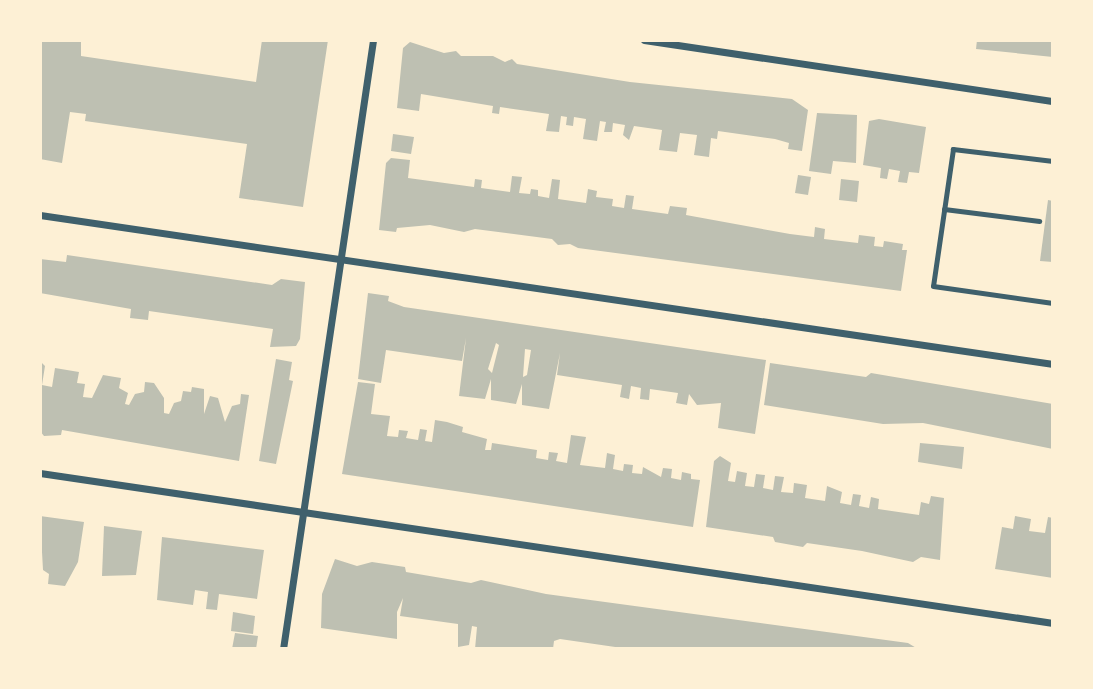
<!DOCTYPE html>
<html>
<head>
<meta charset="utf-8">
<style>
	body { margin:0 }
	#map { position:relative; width:1093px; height:689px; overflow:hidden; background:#fdf0d5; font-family:Manrope,sans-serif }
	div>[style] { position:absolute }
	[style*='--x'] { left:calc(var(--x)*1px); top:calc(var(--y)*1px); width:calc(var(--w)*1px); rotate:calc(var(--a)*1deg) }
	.building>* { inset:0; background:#bec0b2 }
	.service>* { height:5px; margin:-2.5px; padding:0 2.5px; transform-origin:2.5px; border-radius:2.5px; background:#3f606c }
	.minor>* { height:7px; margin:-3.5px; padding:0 3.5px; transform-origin:3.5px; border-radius:3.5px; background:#3f606c }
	span { translate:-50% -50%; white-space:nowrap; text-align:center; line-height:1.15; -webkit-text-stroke:5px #fdf0d5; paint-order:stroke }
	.frame { position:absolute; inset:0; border:42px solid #fdf0d5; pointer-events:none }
</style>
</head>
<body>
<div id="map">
	<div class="building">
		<i style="clip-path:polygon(40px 40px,81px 40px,81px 56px,256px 82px,262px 40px,328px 40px,303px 207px,239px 198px,247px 144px,85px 121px,86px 114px,70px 112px,62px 163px,40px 159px)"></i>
		<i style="clip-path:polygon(977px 40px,1053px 40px,1053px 57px,976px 49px)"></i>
		<i style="clip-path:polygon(410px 42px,444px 53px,456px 51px,461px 56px,493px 56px,505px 62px,512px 59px,517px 64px,630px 82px,792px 99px,808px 110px,802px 151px,788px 149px,789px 143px,775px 139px,718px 131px,717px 139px,711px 138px,709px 157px,694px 155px,697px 135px,680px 133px,677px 152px,659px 150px,662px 130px,634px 126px,629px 140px,623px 135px,625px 125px,613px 123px,612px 132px,604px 132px,606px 122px,600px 121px,597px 141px,583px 139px,586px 119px,574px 117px,573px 126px,566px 125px,567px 117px,561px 116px,559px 132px,546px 131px,549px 114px,500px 107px,499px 114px,492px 113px,493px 106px,421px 94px,419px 111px,397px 108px,403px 48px)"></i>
		<i style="clip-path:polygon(817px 113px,857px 115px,856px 163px,833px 161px,831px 174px,809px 171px)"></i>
		<i style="clip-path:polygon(879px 119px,926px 127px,919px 173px,909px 172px,907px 183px,898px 182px,900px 171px,889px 169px,887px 179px,880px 178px,881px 168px,863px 165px,869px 121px)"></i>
		<i style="clip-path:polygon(393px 134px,414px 137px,411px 154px,391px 151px)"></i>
		<i style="clip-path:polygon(391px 158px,410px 160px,408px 178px,474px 187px,475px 179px,482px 180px,481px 188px,510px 192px,512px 176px,522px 177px,519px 193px,530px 194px,531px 189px,538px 190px,538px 196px,549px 198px,552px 179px,560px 180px,558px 199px,586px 203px,588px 189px,597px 191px,596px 197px,613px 199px,612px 206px,624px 208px,626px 195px,634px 196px,632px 209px,668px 214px,670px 206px,687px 208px,686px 215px,790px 234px,814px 237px,815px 227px,825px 229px,824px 239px,858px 243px,859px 235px,875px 237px,874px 246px,883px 247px,884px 241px,903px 244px,902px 250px,907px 250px,901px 291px,578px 248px,570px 244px,558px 245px,552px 239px,475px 229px,464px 232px,430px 225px,397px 228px,396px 232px,379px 230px,386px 163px)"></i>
		<i style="clip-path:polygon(798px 175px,811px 177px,808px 195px,795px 193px)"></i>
		<i style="clip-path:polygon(841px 179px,859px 181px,857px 202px,839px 200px)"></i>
		<i style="clip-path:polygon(1048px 200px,1053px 201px,1053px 262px,1040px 261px)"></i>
		<i style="clip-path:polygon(67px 255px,272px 285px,281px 279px,305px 282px,300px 339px,296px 346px,270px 347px,273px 329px,149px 311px,148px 320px,130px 318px,131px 309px,40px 293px,40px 259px,66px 262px)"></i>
		<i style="clip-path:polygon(evenodd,368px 293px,389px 296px,388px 301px,404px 307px,766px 360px,755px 434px,718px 428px,721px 403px,697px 405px,689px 394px,687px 405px,676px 403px,678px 393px,650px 389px,649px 400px,640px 399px,641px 388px,631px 386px,629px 399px,620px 397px,622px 385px,557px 375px,560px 353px,549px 409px,522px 405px,522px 384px,516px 404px,491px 400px,491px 379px,485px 399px,459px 396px,466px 338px,462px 361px,386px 350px,381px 383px,358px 379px,368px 293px,496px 343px,499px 345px,492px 373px,488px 369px,496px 343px,368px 293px,525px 349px,531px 350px,527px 375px,523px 377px,525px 349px)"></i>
		<i style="clip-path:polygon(276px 359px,292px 362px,289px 380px,293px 381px,276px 464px,259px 461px)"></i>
		<i style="clip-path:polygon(40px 361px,45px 366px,42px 385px,52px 387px,55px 368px,79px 372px,77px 383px,85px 384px,83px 397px,92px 398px,103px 375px,121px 378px,119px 388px,128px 393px,125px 404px,129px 405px,135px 394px,144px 392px,145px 382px,154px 383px,164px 398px,164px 413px,169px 414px,174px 403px,181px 401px,183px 391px,191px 392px,192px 387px,204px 389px,204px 414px,210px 396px,218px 398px,225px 422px,232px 406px,240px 404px,241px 394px,249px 395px,239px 461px,62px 430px,61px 435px,44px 436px,40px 431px)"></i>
		<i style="clip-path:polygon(770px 363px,866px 377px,871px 373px,1053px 404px,1053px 449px,923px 423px,883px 424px,764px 405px)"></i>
		<i style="clip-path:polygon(358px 382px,375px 384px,371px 414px,390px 416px,387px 436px,398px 437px,399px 430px,408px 431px,406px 438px,418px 440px,420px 429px,427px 430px,425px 441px,432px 442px,435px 420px,447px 422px,463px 427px,462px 432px,487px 439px,485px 450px,491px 450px,492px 443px,537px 450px,536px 458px,548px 460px,549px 452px,558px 453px,556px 461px,567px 463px,571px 435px,586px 437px,580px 465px,605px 468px,607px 453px,615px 455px,613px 469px,623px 471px,624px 464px,633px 465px,632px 473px,642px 474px,643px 467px,661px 477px,663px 468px,672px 469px,671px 478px,681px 480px,682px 472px,691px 474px,691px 479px,700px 480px,693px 527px,342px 474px)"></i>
		<i style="clip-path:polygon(920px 443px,964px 447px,962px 469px,918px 462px)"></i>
		<i style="clip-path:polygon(720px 456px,731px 463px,728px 481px,735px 482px,737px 471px,747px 473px,745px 486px,754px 487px,756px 474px,765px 475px,763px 488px,773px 490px,775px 476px,784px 477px,781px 492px,793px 493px,794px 483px,807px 485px,805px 498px,825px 501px,827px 486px,842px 492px,840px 503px,851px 505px,853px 494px,861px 495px,859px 506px,869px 508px,871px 497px,879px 499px,878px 509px,919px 515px,921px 502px,929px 504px,931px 496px,944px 498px,940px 560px,921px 557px,913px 562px,862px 551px,807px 543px,803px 547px,775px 542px,773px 537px,706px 527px,714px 461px)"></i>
		<i style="clip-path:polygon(40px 516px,84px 522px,78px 562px,65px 586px,48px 584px,49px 574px,43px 570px)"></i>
		<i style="clip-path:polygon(1015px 516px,1031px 519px,1029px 531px,1045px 533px,1048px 517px,1053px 518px,1053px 578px,995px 569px,1002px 527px,1013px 529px)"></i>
		<i style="clip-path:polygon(104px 526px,142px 531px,136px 575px,102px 576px)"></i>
		<i style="clip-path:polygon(162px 537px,264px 550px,257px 599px,219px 594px,217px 610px,206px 609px,208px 592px,195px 590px,193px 605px,157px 600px)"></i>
		<i style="clip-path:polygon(335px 559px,357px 566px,372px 562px,405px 567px,406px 572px,471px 583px,481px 580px,546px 594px,908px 643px,918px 649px,629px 649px,560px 639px,554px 641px,553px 649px,475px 649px,477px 627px,472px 626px,469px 645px,458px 647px,458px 624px,400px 616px,403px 598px,397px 612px,397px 639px,321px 628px,322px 594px)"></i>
		<i style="clip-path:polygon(233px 612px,255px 616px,253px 634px,231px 631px)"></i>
		<i style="clip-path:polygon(235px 633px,258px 636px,256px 649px,232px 649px)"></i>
	</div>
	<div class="service">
		<i style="--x:1053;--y:161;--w:101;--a:-173.2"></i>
		<i style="--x:953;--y:149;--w:138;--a:98.3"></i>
		<i style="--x:933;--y:286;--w:121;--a:8.1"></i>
		<i style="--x:944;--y:209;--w:96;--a:7.2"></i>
	</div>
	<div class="minor">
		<i style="--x:644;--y:40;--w:414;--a:8.5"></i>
		<i style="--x:40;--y:215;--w:1024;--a:8.37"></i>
		<i style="--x:40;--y:473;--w:1024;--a:8.42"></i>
		<i style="--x:283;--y:649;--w:616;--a:-81.59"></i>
	</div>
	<div class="frame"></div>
</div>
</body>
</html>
